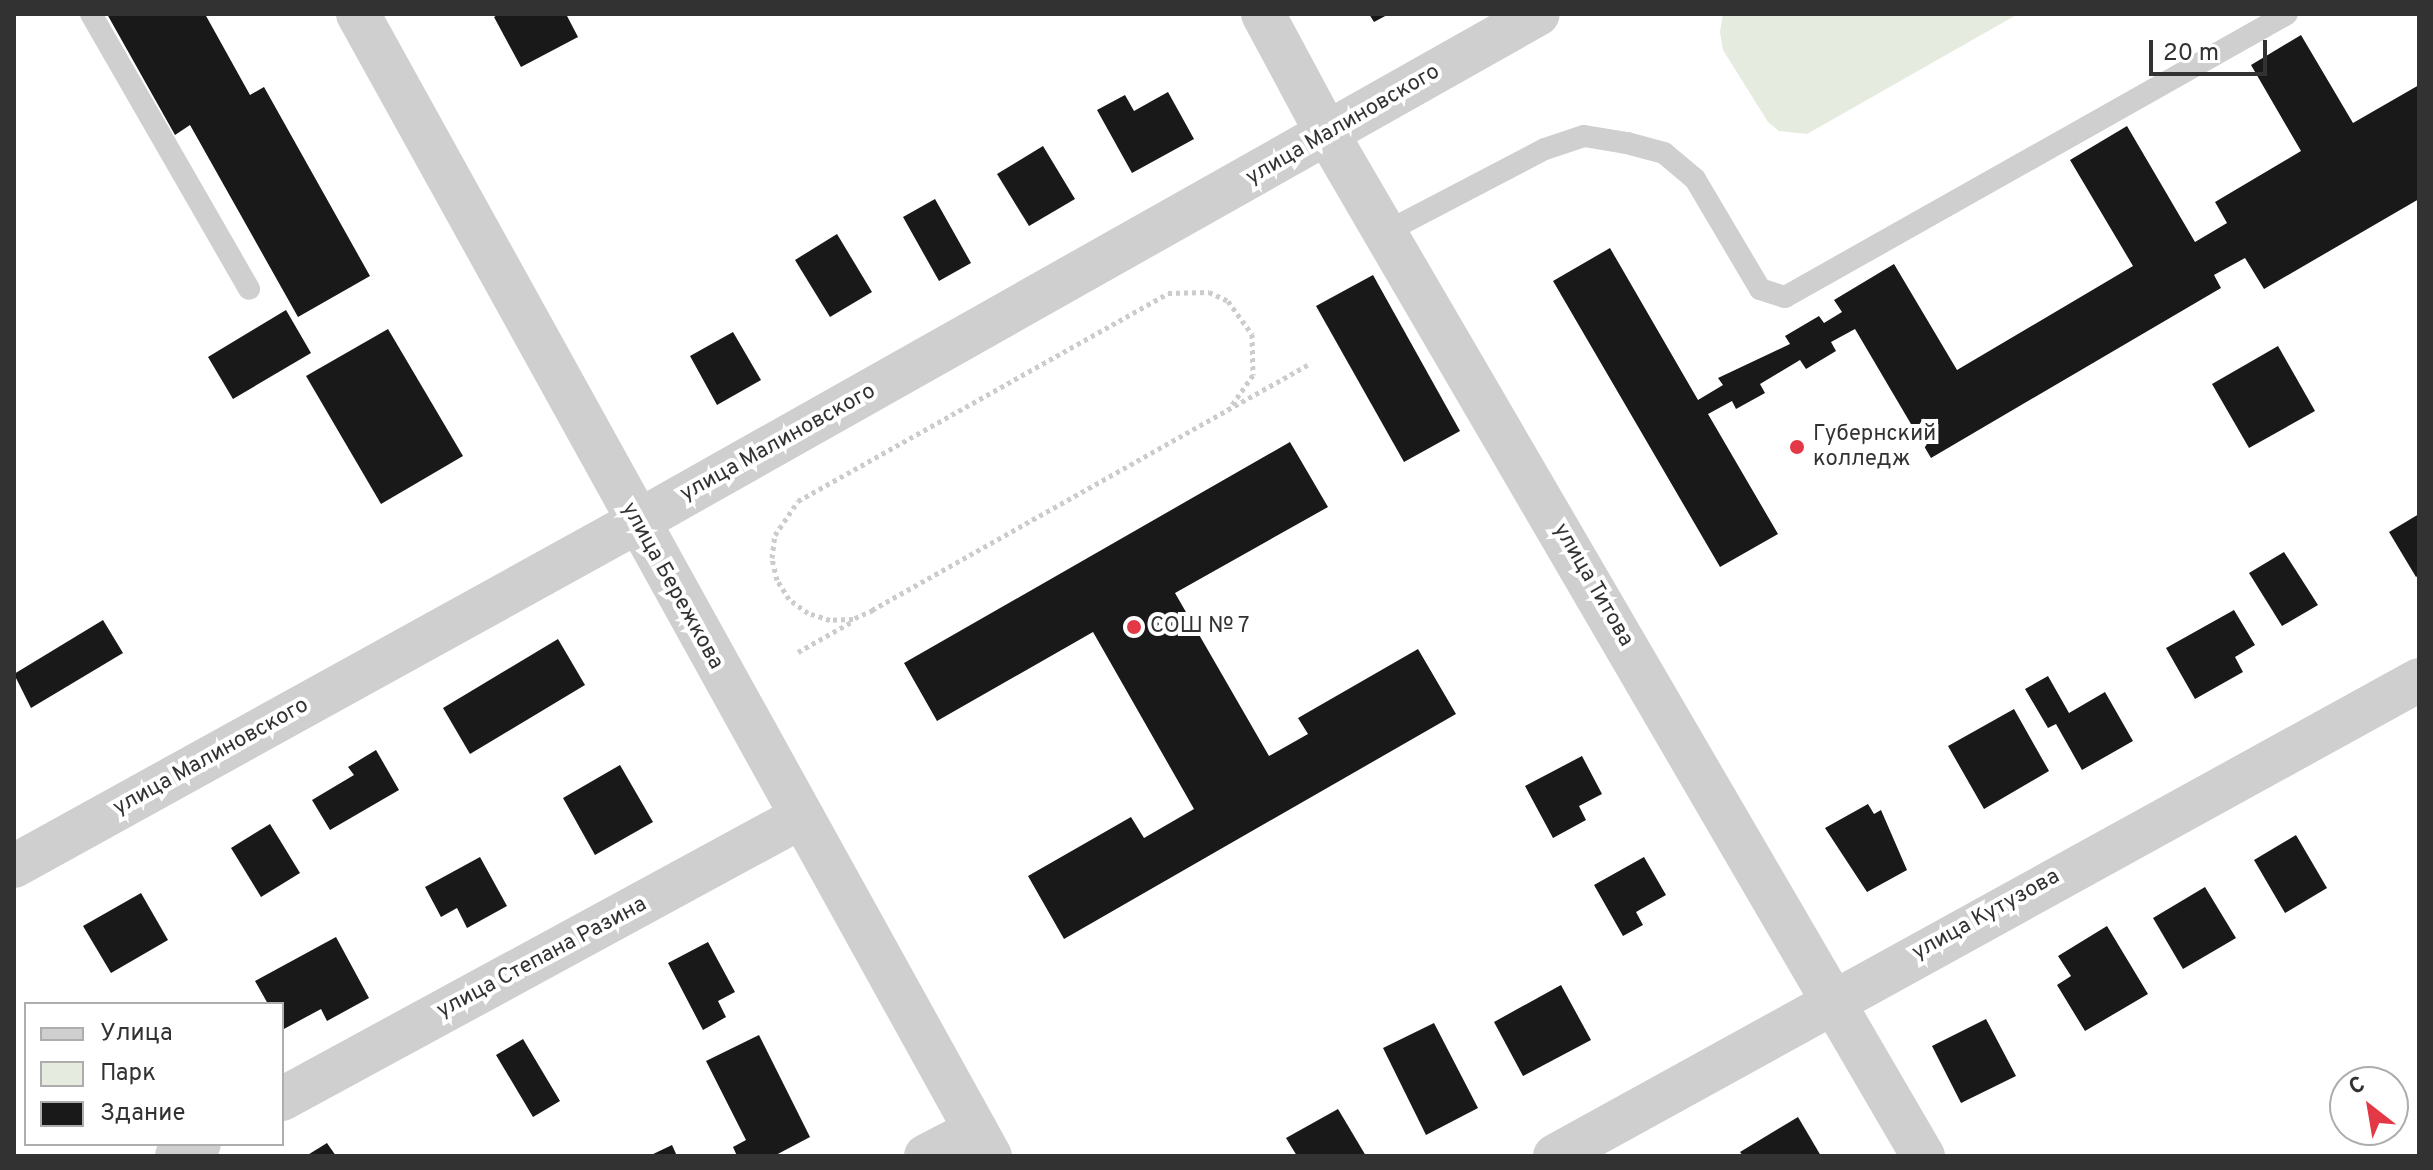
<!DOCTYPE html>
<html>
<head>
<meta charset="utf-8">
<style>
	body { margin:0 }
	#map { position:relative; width:2433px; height:1170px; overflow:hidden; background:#fff; font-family:Overpass,sans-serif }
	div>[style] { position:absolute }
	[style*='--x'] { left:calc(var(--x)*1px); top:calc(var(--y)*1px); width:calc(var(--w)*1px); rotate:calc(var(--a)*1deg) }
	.green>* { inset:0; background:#e5ebde }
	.building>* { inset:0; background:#191919 }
	.path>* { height:5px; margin-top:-2.5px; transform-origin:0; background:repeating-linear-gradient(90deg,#ccc 0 4px,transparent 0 8px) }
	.service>* { height:22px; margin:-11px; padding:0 11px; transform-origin:11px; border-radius:11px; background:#cfcfcf }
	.minor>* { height:44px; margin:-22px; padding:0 22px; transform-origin:22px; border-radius:22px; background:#cfcfcf }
	.tertiary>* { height:44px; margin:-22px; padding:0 22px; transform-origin:22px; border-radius:22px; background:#cfcfcf }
	.dots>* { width:22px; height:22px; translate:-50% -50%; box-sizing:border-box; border:4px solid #fff; border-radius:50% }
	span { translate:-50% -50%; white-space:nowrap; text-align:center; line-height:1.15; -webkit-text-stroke:8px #fff; paint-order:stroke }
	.street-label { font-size:22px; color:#323232 }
	.poi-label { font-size:22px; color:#323232 }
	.left { translate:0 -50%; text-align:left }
	.frame { position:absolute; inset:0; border:16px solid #323232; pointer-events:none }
	.legend { position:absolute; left:24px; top:1002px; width:260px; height:144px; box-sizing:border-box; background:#fff; border:2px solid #adadad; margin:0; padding:10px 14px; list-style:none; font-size:24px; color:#323232 }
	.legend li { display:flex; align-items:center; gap:16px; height:40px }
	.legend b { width:40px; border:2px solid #adadad }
	.north { position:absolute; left:2329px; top:1066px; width:80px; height:80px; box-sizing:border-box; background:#fff; border:2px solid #adadad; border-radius:50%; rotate:329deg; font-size:22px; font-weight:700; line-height:32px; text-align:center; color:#323232 }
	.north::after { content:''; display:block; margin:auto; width:28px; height:36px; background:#e33947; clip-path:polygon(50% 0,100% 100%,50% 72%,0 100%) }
	.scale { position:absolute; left:2149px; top:40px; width:118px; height:36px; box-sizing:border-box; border:4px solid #323232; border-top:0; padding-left:10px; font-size:24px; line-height:28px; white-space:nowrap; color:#323232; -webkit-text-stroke:6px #fff; paint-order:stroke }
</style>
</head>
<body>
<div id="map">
	<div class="green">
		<i style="clip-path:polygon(2018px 14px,1807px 134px,1779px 131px,1768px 122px,1723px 50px,1720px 32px,1723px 14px)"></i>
	</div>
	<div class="building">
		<i style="clip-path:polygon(107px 14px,205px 14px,250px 95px,264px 87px,370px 276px,298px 317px,190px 125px,175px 135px)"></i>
		<i style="clip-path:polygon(499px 14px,566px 14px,578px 37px,521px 67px,494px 17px)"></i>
		<i style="clip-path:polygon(1369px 14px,1389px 14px,1374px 22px)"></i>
		<i style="clip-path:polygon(2301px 35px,2353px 123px,2419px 85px,2419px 199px,2264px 289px,2245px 258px,2214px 275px,2221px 288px,1931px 458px,1855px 329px,1831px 342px,1836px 351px,1806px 369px,1800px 360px,1760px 384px,1765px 393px,1736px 409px,1732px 401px,1708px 414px,1778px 534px,1720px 567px,1553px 281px,1610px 248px,1698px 400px,1723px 385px,1718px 378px,1790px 344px,1785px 336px,1819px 316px,1824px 323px,1842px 312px,1834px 300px,1894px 264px,1957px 370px,2133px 266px,2070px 160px,2127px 126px,2195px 242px,2227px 223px,2215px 202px,2301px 151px,2251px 65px)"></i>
		<i style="clip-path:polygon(1168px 92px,1194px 139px,1132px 173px,1097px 110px,1125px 95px,1134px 111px)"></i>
		<i style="clip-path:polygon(1043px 146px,1075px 199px,1029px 226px,997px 174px)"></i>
		<i style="clip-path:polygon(935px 199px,971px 263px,939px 281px,903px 217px)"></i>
		<i style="clip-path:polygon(837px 234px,872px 292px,830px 317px,795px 260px)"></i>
		<i style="clip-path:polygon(1373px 275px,1460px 431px,1404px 462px,1316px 306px)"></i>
		<i style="clip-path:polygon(286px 310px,311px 353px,233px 399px,208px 357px)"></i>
		<i style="clip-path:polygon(388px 329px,463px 456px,381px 504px,306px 376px)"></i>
		<i style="clip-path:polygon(733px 332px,761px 380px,717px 405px,690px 356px)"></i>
		<i style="clip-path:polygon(2278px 346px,2315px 411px,2249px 448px,2212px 384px)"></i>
		<i style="clip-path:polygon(1290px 442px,1328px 507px,1175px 593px,1269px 756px,1308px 734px,1298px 718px,1418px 649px,1456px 714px,1064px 939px,1028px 876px,1131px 817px,1144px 838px,1194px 809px,1093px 632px,937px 721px,904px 663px)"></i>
		<i style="clip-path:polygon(2419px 514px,2419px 575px,2416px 577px,2389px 532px)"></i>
		<i style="clip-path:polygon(2284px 552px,2318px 605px,2282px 626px,2249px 573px)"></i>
		<i style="clip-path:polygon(2234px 610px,2255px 645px,2235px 657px,2243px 672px,2195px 699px,2166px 648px)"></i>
		<i style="clip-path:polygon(103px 620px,123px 653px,31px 708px,14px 674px)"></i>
		<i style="clip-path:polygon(558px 639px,585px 685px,470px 754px,443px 708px)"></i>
		<i style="clip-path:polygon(2048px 676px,2069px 713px,2105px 692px,2133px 741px,2082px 770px,2056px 724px,2048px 728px,2025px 689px)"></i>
		<i style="clip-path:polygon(2014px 709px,2049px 771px,1984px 809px,1948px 746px)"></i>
		<i style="clip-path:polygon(376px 750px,399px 790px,330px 830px,312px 800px,354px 775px,348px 767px)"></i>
		<i style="clip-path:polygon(1582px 756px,1602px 794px,1579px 806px,1586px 820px,1553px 838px,1525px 786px)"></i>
		<i style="clip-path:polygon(620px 765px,653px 822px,595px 855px,563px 798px)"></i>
		<i style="clip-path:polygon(1868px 804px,1874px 814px,1881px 810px,1907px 870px,1867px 892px,1825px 828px)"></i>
		<i style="clip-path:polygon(270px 824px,300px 873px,261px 897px,231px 848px)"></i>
		<i style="clip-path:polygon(2296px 835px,2327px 888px,2285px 913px,2254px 860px)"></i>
		<i style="clip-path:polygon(480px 857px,507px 906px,467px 928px,457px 908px,441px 917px,425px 887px)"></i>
		<i style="clip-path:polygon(1644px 857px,1666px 895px,1636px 912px,1643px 925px,1623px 936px,1594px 885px)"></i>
		<i style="clip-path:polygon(2205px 887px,2236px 938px,2183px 969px,2153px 918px)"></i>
		<i style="clip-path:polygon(141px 893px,168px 940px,111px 973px,83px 926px)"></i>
		<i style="clip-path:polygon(2107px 926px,2148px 994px,2085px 1031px,2057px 985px,2071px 976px,2058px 956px)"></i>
		<i style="clip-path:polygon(336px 937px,369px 998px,327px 1021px,321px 1009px,282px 1030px,282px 1004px,268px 1004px,255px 981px)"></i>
		<i style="clip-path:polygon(708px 942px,735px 992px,718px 1001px,726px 1017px,703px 1030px,668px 963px)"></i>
		<i style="clip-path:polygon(1561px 985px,1591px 1040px,1523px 1076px,1494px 1022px)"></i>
		<i style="clip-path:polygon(1986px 1019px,2016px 1076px,1961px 1103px,1932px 1046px)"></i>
		<i style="clip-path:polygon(1434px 1023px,1478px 1108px,1426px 1135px,1383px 1048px)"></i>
		<i style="clip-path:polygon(759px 1035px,810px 1137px,774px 1156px,737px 1156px,733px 1147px,746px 1140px,706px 1061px)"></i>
		<i style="clip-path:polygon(523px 1039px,560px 1101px,533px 1117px,496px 1055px)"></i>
		<i style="clip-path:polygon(1338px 1109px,1366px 1156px,1297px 1156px,1286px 1138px)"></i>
		<i style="clip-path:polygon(1798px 1117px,1821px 1156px,1743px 1156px,1740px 1152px)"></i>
		<i style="clip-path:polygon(327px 1143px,336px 1156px,306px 1156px)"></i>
		<i style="clip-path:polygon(672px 1145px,677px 1156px,649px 1156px)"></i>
	</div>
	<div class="path">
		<i style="--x:872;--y:610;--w:504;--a:-29.36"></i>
		<i style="--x:873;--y:610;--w:22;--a:156"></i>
		<i style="--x:853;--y:619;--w:23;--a:178"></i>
		<i style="--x:830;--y:620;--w:23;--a:-162"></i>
		<i style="--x:808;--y:613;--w:24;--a:-144"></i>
		<i style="--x:789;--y:599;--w:22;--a:-122"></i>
		<i style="--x:777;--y:580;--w:23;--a:-103"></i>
		<i style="--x:772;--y:558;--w:23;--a:-83"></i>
		<i style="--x:775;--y:535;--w:41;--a:-55.9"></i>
		<i style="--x:798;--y:501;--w:424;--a:-29.3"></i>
		<i style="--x:1168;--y:293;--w:41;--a:-1.4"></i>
		<i style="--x:1209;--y:292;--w:21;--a:25"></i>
		<i style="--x:1228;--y:301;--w:41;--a:54"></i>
		<i style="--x:1252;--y:334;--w:41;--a:88.6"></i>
		<i style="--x:1253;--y:375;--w:42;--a:125.2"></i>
		<i style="--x:798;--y:652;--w:63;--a:-29.4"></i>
	</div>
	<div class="service">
		<i style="--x:91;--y:14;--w:317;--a:60.1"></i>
		<i style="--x:1386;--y:232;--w:179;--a:-27.6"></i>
		<i style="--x:1545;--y:149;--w:41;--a:-18.4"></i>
		<i style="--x:1584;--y:136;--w:44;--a:9.2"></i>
		<i style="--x:1627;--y:143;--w:38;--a:15"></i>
		<i style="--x:1664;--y:153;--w:40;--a:40"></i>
		<i style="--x:1695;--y:179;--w:128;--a:59.4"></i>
		<i style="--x:1760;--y:289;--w:26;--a:18"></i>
		<i style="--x:1785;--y:297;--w:576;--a:-29.41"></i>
	</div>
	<div class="minor">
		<i style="--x:1263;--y:14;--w:137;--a:61.8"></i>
		<i style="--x:1328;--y:135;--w:1182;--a:59.77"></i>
		<i style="--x:14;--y:866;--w:712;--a:-28.91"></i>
		<i style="--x:282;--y:1099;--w:591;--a:-28.52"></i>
		<i style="--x:177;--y:1156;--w:25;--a:-29"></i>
		<i style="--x:926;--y:1156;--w:56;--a:-27.5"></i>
		<i style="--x:1555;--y:1156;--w:986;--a:-28.85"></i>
	</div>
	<div class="tertiary">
		<i style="--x:358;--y:14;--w:1305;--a:61.04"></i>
		<i style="--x:637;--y:522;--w:1034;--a:-29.42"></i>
	</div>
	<div class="dots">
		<i style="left:1797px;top:447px;background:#e33947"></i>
		<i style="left:1134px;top:627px;background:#e33947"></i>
	</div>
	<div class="street-label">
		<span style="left:1343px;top:125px;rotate:-30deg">улица Малиновского</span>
		<span style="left:778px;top:443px;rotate:-29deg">улица Малиновского</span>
		<span style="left:1593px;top:585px;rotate:60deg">улица Титова</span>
		<span style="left:672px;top:586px;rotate:61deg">улица Бережкова</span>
		<span style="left:211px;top:757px;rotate:-29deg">улица Малиновского</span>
		<span style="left:1986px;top:915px;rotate:-29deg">улица Кутузова</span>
		<span style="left:542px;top:958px;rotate:-28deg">улица Степана Разина</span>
	</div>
	<div class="poi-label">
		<span class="left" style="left:1813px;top:447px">Губернский<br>колледж</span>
		<span class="left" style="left:1150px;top:627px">СОШ № 7</span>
	</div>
	<div class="frame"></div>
	<ul class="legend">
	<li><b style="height:10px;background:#cfcfcf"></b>Улица</li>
	<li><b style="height:22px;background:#e5ebde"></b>Парк</li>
	<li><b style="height:22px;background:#191919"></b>Здание</li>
	</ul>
	<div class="north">С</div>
	<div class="scale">20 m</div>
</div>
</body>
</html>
